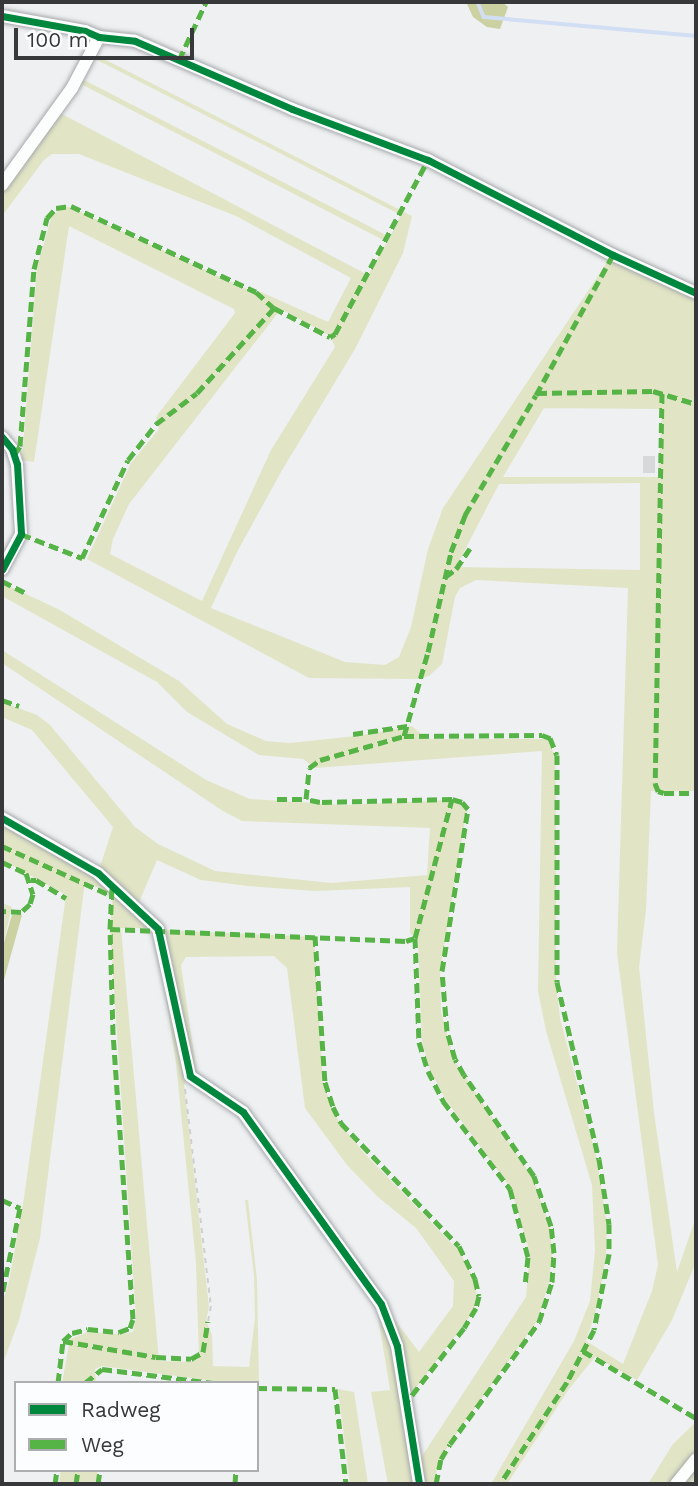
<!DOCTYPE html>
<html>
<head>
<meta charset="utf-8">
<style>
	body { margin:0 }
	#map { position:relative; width:698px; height:1486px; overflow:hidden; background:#eef0f2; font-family:"Work Sans",sans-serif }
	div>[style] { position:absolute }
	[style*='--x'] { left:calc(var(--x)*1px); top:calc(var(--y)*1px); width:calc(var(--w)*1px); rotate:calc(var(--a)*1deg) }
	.green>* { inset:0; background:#e1e5c5 }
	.forest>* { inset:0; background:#ccd1a1 }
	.stream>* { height:3.5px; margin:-1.75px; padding:0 1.75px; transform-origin:1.75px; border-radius:1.75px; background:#d1def3 }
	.building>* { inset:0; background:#d6d8da }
	.path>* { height:2px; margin-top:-1px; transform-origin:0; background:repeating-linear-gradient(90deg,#cfcfd0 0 5px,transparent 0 10px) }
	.roads { filter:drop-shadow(0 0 2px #a6a8aa) drop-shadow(0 0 2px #a6a8aa) }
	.minor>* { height:12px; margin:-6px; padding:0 6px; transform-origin:6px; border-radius:6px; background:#fcfdfd }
	.quiet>* { height:5px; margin-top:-2.5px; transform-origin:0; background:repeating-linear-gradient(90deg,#56b346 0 10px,transparent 0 15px) }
	.cycleway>* { height:7px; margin:-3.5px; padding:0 3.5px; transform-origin:3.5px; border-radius:3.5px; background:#00873e }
	span { translate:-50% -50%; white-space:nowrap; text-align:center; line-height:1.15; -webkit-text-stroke:5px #fbfdff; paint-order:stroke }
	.frame { position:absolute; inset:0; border:4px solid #363839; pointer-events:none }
	.legend { position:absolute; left:14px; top:1381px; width:245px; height:91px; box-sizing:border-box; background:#fbfdff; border:2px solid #acaeb0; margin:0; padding:9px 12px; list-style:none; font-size:21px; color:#363839 }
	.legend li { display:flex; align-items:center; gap:14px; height:35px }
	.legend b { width:35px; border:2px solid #acaeb0 }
	.scale { position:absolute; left:14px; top:28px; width:180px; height:32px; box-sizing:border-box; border:4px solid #363839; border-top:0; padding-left:9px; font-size:21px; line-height:24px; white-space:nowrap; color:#363839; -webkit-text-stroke:5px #fbfdff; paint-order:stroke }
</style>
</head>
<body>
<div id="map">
	<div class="green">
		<i style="clip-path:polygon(evenodd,98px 56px,412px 216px,403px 253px,355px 349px,281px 472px,237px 552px,211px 608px,345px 662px,385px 665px,399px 657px,411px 627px,428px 549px,443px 508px,616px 249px,696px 286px,696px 791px,651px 791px,646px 910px,639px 967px,654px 1113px,677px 1272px,696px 1217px,696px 1262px,672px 1320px,637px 1380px,595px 1357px,569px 1389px,507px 1484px,491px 1484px,574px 1341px,590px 1301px,595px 1250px,592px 1185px,546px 1031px,538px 991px,542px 751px,315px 768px,303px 759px,259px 755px,187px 712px,157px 682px,2px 596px,2px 583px,58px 609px,179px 681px,227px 724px,266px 741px,290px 743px,356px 736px,412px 726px,427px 739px,547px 739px,555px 756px,556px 792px,556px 983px,560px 1018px,597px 1160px,607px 1225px,606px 1255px,598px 1303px,586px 1341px,623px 1364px,652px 1291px,658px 1265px,617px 953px,628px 588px,476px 580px,460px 588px,455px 597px,442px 664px,429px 676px,418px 679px,309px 678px,87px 559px,131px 463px,159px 429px,156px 417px,235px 313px,234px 309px,69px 226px,34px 462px,22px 460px,37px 268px,52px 215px,64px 207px,70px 207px,251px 291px,261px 292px,328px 322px,351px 278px,236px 216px,79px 154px,52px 154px,44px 160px,2px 216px,2px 190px,8px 180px,2px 167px,9px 177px,60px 113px,368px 275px,387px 242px,81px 84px,84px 80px,390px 237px,401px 215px,95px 59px,98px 56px,281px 309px,330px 336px,335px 347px,271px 450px,202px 601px,110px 554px,113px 539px,129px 504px,281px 309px,98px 56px,544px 408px,662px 409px,658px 477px,503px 477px,544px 408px,98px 56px,640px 483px,640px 570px,456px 567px,499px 484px,640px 483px)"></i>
		<i style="clip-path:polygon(evenodd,2px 650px,206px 780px,250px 799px,345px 805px,452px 800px,462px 802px,467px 809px,440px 971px,441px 1012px,454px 1060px,533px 1178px,550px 1227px,552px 1254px,549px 1282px,537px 1321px,449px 1444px,437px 1467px,435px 1484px,388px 1484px,371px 1392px,390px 1390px,376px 1304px,391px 1315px,419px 1352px,453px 1306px,454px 1281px,416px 1228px,378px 1197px,347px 1165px,305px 1108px,287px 968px,274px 956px,186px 957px,181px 965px,197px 1075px,188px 1077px,184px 1085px,209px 1307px,206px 1321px,212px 1335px,213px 1366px,249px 1367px,255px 1318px,254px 1276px,245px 1200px,248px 1200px,257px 1280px,259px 1386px,257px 1383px,229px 1383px,102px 1366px,95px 1369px,96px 1383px,62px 1383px,70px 1339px,88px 1332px,122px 1334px,133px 1332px,136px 1318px,110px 928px,113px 895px,85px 881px,40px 1238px,19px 1320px,2px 1366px,2px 1303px,9px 1282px,24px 1198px,66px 895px,2px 860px,2px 820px,98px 873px,113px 827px,32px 730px,2px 717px,2px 702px,37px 715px,50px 725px,135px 827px,158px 844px,215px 871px,332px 883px,427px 875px,430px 828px,242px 821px,223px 811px,2px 663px,2px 650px,157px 860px,201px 880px,248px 886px,315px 891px,410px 887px,410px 933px,418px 940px,422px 1042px,430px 1070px,446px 1100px,511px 1188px,530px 1253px,526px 1297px,415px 1467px,404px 1404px,474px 1311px,477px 1297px,474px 1279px,459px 1251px,365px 1154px,340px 1124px,332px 1108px,323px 1082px,314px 937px,161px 930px,136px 909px,157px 860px,2px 650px,121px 928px,155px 928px,176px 1063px,196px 1263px,199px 1359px,192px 1362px,159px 1361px,121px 928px)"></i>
		<i style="clip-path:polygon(2px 903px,12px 907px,2px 949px)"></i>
		<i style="clip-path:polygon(338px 1389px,354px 1392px,368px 1484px,350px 1484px)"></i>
		<i style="clip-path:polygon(696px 1422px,696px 1484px,648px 1484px,673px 1444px)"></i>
		<i style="clip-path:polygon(61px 1470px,98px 1470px,95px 1484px,59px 1484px)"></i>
	</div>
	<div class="forest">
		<i style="clip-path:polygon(466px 2px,502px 2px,508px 7px,500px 29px,487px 27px,473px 17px)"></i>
		<i style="clip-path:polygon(12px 915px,22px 915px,2px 987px,2px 949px)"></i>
	</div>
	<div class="stream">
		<i style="--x:478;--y:2;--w:16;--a:68"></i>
		<i style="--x:484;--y:17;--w:213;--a:5.1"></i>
	</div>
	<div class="building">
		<i style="clip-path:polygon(643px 456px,655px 456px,655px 473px,643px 473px)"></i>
	</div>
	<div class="path">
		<i style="--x:185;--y:1089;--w:219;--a:83.2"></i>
		<i style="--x:211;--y:1306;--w:15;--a:101"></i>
	</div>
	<div class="roads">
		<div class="minor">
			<i style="--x:2;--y:16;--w:84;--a:10.2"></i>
			<i style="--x:85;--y:31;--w:15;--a:23"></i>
			<i style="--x:99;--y:37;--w:36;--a:6"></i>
			<i style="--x:135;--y:41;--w:171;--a:23.4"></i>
			<i style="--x:292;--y:109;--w:145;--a:20.6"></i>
			<i style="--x:428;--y:160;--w:208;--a:27.2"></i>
			<i style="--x:613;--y:255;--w:91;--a:24.6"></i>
			<i style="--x:2;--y:185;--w:120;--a:-54.2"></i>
			<i style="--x:72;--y:88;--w:58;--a:-62.1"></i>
			<i style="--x:2;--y:437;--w:16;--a:50"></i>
			<i style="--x:12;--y:449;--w:16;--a:72"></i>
			<i style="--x:17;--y:464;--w:70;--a:86.7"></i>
			<i style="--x:21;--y:534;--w:40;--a:118"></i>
			<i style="--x:2;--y:818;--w:111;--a:29.8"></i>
			<i style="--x:98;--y:873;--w:82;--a:43"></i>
			<i style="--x:158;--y:929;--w:150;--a:77.7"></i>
			<i style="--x:190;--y:1076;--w:64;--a:34.2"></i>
			<i style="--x:243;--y:1112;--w:236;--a:54.3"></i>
			<i style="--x:381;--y:1304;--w:45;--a:69.1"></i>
			<i style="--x:397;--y:1346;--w:140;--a:80.9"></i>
			<i style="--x:676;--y:1484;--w:32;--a:-51"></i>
		</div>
	</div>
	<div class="quiet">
		<i style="--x:179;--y:60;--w:64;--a:-65"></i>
		<i style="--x:537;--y:393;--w:116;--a:-1"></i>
		<i style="--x:653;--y:391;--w:45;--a:16.8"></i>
		<i style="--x:662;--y:393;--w:390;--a:91"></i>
		<i style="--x:655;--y:783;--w:9;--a:69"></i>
		<i style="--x:658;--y:791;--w:6;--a:18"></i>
		<i style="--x:664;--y:793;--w:32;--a:0"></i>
		<i style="--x:14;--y:455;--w:11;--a:-56"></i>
		<i style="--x:20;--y:446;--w:178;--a:-85.5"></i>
		<i style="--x:34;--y:269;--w:53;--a:-75.7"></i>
		<i style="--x:47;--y:218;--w:13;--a:-48"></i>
		<i style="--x:56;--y:208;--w:15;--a:-8"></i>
		<i style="--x:71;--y:206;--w:204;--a:24.9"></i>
		<i style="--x:256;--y:292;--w:24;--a:42"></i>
		<i style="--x:21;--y:534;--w:66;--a:21.5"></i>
		<i style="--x:82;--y:558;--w:108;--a:-64.9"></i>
		<i style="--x:128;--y:460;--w:46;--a:-52.1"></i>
		<i style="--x:156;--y:424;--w:51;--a:-37.1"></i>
		<i style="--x:197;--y:393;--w:115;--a:-47.8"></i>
		<i style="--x:274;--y:308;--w:63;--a:27.4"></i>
		<i style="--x:330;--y:337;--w:6;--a:-31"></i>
		<i style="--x:335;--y:334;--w:197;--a:-61.9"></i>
		<i style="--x:445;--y:577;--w:14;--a:-36"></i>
		<i style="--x:456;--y:569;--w:25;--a:-56"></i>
		<i style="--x:2;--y:581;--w:25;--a:27"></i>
		<i style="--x:2;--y:700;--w:18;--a:19"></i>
		<i style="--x:353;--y:734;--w:55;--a:-8.4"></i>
		<i style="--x:404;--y:736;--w:138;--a:-0.4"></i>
		<i style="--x:542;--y:735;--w:9;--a:21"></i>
		<i style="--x:550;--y:738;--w:18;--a:68"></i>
		<i style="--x:557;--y:755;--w:227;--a:90"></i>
		<i style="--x:557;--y:982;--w:182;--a:76.7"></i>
		<i style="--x:599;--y:1159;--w:66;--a:81.3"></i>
		<i style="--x:609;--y:1224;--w:30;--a:90"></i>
		<i style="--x:609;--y:1254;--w:77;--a:101.2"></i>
		<i style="--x:594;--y:1330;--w:59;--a:117.4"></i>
		<i style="--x:567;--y:1382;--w:122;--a:123.3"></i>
		<i style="--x:277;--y:799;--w:29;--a:0"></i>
		<i style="--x:2;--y:846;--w:121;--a:24.4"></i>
		<i style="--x:2;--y:862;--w:26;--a:25"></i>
		<i style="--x:26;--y:873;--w:22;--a:72"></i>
		<i style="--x:33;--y:894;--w:10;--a:107"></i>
		<i style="--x:30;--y:904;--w:12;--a:138"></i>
		<i style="--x:21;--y:912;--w:19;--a:-177"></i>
		<i style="--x:31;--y:880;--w:5;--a:0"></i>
		<i style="--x:36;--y:880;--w:35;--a:31"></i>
		<i style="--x:110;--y:929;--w:296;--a:2.3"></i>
		<i style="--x:406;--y:941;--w:9;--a:-18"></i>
		<i style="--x:415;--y:938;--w:144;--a:-75.1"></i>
		<i style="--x:452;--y:799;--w:132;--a:178.7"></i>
		<i style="--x:320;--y:802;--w:14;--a:-168"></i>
		<i style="--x:306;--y:799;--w:31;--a:-84"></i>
		<i style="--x:309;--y:768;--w:14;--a:-36"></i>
		<i style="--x:320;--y:760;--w:87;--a:-15.9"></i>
		<i style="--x:404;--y:736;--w:87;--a:-74.1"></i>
		<i style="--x:428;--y:652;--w:103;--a:-77"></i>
		<i style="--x:451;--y:552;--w:40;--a:-69"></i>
		<i style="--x:465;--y:515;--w:139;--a:-59.4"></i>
		<i style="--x:536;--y:395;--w:160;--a:-61.2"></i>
		<i style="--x:315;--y:936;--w:146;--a:86.1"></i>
		<i style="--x:325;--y:1082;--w:26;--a:72"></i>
		<i style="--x:333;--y:1107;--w:18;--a:63"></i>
		<i style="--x:341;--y:1123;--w:170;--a:46.2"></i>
		<i style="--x:459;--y:1246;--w:37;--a:64"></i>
		<i style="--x:475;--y:1279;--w:17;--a:77"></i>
		<i style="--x:479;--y:1296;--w:12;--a:104"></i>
		<i style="--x:476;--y:1308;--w:23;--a:121"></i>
		<i style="--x:464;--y:1328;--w:96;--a:127.8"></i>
		<i style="--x:415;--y:938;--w:104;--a:87.8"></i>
		<i style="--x:419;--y:1042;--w:30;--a:73"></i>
		<i style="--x:428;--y:1071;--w:34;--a:63"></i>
		<i style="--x:443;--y:1101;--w:111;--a:52.7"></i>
		<i style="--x:510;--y:1189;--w:70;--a:75.2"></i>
		<i style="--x:528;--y:1257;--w:29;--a:96"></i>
		<i style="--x:2;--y:1200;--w:20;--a:24"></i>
		<i style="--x:20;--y:1208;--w:89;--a:101.7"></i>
		<i style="--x:63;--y:1341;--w:94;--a:9.8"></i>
		<i style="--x:156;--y:1357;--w:35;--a:3"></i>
		<i style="--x:191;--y:1359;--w:14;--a:-30"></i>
		<i style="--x:203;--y:1352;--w:31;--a:-81"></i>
		<i style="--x:583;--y:1351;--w:131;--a:30.7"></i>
		<i style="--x:58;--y:1383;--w:42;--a:-83.2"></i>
		<i style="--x:63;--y:1341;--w:12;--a:-42"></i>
		<i style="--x:72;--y:1333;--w:16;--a:-14"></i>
		<i style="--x:88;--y:1329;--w:31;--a:6"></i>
		<i style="--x:119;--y:1332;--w:12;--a:-20"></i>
		<i style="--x:130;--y:1328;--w:9;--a:-72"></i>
		<i style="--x:133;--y:1319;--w:286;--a:-94"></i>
		<i style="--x:113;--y:1034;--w:105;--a:-91.6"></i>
		<i style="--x:110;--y:929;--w:43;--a:-87.3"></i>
		<i style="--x:85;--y:1383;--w:22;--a:-39"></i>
		<i style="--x:102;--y:1369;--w:112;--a:7.2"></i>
		<i style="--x:257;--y:1388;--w:78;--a:0.7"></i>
		<i style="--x:335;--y:1389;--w:96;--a:83.4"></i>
		<i style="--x:55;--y:1484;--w:14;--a:-82"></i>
		<i style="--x:76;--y:1484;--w:14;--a:-82"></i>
		<i style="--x:98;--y:1484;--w:14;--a:-82"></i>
		<i style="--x:235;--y:1484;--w:14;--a:-86"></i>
		<i style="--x:436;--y:1484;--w:25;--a:-79"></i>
		<i style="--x:441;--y:1459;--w:17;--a:-59"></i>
		<i style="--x:450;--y:1444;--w:151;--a:-53.9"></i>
		<i style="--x:539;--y:1322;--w:42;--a:-72"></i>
		<i style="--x:552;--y:1282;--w:29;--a:-86"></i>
		<i style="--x:554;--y:1253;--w:27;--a:-96"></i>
		<i style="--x:551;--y:1226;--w:53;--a:-108.8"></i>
		<i style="--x:534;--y:1176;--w:123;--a:-124.7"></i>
		<i style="--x:464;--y:1075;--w:18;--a:-119"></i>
		<i style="--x:455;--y:1059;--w:29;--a:-106"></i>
		<i style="--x:447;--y:1031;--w:60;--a:-94.8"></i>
		<i style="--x:442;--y:971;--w:164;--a:-80.9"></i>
		<i style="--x:468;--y:809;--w:9;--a:-131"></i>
		<i style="--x:462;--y:802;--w:10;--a:-163"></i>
	</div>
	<div class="cycleway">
		<i style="--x:2;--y:16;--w:84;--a:10.2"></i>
		<i style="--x:85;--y:31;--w:15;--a:23"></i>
		<i style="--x:99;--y:37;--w:36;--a:6"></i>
		<i style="--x:135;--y:41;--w:171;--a:23.4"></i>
		<i style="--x:292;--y:109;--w:145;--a:20.6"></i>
		<i style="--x:428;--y:160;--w:208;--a:27.2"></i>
		<i style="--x:613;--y:255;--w:91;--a:24.6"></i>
		<i style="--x:2;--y:437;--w:16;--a:50"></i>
		<i style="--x:12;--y:449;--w:16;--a:72"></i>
		<i style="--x:17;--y:464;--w:70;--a:86.7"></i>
		<i style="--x:21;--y:534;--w:40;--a:118"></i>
		<i style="--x:2;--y:818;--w:111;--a:29.8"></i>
		<i style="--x:98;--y:873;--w:82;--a:43"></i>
		<i style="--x:158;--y:929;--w:150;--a:77.7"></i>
		<i style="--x:190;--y:1076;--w:64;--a:34.2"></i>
		<i style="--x:243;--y:1112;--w:236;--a:54.3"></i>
		<i style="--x:381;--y:1304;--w:45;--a:69.1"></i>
		<i style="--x:397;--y:1346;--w:140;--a:80.9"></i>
	</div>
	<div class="frame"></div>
	<ul class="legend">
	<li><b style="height:9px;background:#00873e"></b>Radweg</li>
	<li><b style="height:9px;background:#56b346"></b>Weg</li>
	</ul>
	<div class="scale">100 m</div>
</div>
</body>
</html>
